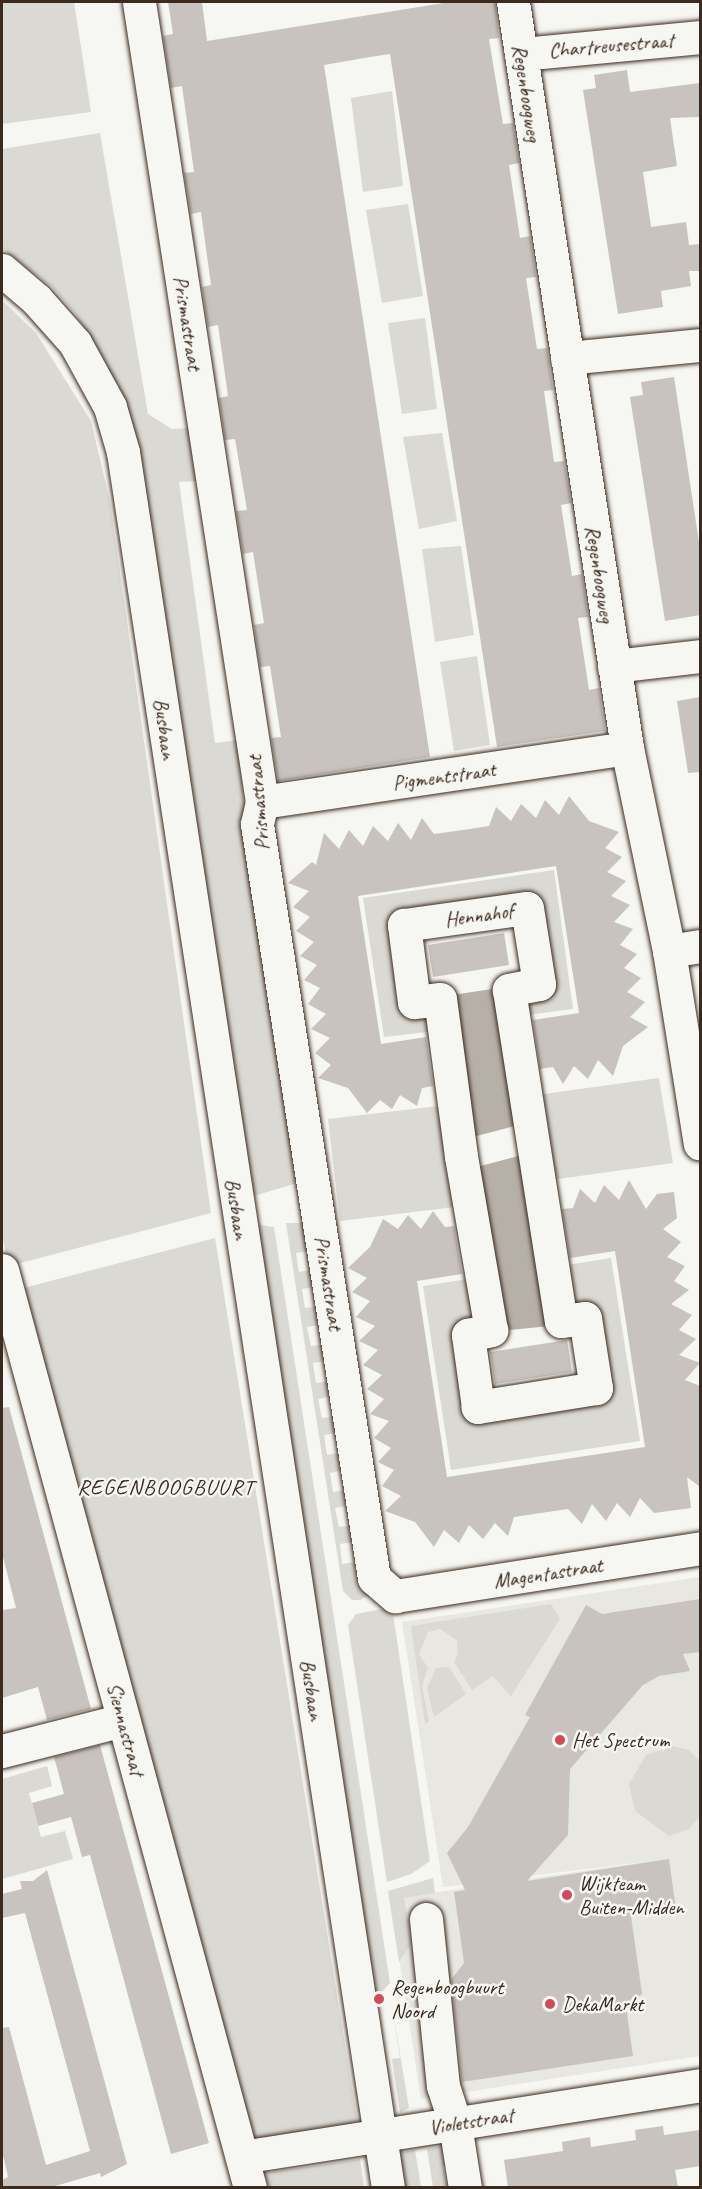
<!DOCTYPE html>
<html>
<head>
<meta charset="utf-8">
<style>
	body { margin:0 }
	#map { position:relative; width:702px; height:2189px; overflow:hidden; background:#f6f6f2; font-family:Caveat,sans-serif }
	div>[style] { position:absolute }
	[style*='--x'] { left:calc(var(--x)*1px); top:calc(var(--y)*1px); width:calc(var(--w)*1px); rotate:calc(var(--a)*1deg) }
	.built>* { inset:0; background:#e8e7e2 }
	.green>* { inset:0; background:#dad9d3 }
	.water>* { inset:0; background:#b6b0a9 }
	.pier>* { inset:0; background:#f6f6f2 }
	.building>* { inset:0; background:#c8c3be }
	.roads { filter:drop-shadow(0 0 2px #3b2a1e) drop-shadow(0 0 2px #3b2a1e) }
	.minor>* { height:33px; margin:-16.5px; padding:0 16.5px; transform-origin:16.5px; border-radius:16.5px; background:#f6f6f2 }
	.dots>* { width:16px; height:16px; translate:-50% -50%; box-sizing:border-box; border:3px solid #f6f6f2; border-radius:50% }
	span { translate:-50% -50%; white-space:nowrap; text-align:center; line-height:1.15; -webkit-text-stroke:5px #f6f6f2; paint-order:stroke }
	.street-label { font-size:21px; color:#3b2a1e }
	.poi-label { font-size:21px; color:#3b2a1e }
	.left { translate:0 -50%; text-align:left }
	.neighbourhood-label { font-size:22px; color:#3b2a1e; letter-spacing:1.5px }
	.frame { position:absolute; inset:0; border:3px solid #3b2a1e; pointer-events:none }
</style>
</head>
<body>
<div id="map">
	<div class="built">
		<i style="clip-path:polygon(700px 1577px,700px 2056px,421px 2099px,390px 1899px,658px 1860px,443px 1887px,402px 1622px)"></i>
	</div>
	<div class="green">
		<i style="clip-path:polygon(2px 2px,74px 2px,91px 112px,2px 124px)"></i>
		<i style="clip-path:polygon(392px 91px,403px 186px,363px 192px,351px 98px)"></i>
		<i style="clip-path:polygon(100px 133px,148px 414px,172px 429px,191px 428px,196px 481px,179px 482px,215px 743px,238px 740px,246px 828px,297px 1183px,251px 1197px,129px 415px,106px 363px,75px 313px,52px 287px,2px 248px,2px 149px)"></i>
		<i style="clip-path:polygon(408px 204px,423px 296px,382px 303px,366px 210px)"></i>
		<i style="clip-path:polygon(2px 300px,36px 333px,91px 421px,110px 502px,211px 1213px,9px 1266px,2px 1236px)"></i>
		<i style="clip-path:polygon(425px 318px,437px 409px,402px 414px,388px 323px)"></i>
		<i style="clip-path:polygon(442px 433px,457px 521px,419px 529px,403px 437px)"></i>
		<i style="clip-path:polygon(461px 546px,474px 635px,435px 642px,422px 549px)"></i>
		<i style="clip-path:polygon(477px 656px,490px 745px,454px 751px,440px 662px)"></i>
		<i style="clip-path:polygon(554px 870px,573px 1009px,513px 1017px,539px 984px,527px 908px,405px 925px,445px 1030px,384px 1037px,363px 898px)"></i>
		<i style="clip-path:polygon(659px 1078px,673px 1163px,551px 1180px,537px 1095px)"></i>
		<i style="clip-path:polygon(447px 1105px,463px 1206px,340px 1221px,328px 1119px)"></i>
		<i style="clip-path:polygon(286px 1223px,310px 1223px,314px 1250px,296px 1253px,299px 1272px,317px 1269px,320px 1286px,302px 1289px,305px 1308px,323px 1306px,325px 1324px,307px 1327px,311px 1346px,329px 1344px,331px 1360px,313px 1363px,316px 1383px,334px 1381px,337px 1395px,318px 1399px,322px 1418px,340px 1416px,342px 1432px,324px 1435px,327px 1455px,345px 1452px,348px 1469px,330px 1473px,333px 1492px,351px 1489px,354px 1504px,335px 1508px,339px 1527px,357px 1525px,359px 1541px,340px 1544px,342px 1564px,354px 1562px,357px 1586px,367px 1585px,371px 1594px,360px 1600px,352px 1600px,343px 1591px)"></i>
		<i style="clip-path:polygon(254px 1224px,274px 1227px,390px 1983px,382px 1992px,373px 1994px)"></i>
		<i style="clip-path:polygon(215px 1238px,358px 2125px,247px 2143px,16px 1290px)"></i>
		<i style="clip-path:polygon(611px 1258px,640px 1441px,451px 1470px,423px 1286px,474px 1278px,474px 1416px,602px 1397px,568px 1313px,561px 1266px)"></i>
		<i style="clip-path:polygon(551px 1604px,560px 1619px,511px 1696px,493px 1676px,472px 1690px,454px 1662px,458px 1654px,457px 1640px,440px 1629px,428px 1632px,419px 1654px,428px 1668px,422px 1686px,429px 1721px,425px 1724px,411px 1626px)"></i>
		<i style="clip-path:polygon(392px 1607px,430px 1861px,411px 1874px,387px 1882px,348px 1625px,356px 1614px)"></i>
		<i style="clip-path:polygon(449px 1667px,466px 1694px,434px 1717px,427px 1688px,436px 1668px)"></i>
		<i style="clip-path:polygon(672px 1746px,689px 1750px,700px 1761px,700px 1817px,689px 1829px,669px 1836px,635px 1811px,629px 1784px,646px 1755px)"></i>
		<i style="clip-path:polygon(47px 1766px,52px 1786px,29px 1793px,41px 1837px,65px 1831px,73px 1859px,2px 1879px,2px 1779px)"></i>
		<i style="clip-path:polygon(433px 1878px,435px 1893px,404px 1898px,412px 1943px,399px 1962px,388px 1891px)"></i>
		<i style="clip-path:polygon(390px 1993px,409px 2108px,400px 2113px,392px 2059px,400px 2058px)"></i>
		<i style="clip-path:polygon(449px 2145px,452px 2164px,443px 2166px,447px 2187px,433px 2187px,427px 2149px)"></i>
		<i style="clip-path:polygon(415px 2150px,421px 2187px,402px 2187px,397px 2153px)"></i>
		<i style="clip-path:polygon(360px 2159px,364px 2187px,269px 2187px,265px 2173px)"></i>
	</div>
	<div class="water">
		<i style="clip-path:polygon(499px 988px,549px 1326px,502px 1331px,452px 995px)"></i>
	</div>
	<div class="pier">
		<i style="clip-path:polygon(522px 1124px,526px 1154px,473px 1168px,469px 1138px)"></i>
	</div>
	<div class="building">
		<i style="clip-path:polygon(168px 2px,202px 2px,207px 41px,450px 2px,495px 2px,499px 38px,489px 39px,503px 124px,513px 123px,519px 163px,509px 165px,520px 238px,530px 236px,536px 277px,526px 278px,537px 349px,547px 348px,553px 390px,544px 391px,554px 462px,564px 461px,571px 503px,561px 505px,572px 576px,582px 574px,588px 617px,578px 618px,589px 690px,599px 688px,605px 731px,497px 747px,390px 54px,370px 57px,324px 65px,430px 757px,278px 781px,271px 738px,281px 737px,270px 666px,260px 667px,254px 625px,264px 623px,253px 552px,243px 554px,236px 511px,247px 510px,235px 439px,225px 440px,219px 398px,228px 396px,218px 325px,208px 327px,202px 287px,211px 285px,201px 212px,191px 214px,184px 173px,194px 172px,182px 86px,171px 88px,163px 36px,173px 34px)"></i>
		<i style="clip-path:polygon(627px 70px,630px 92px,700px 83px,700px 117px,670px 118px,677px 166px,643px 172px,651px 227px,686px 222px,689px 245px,700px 244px,700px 271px,689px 271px,691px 286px,661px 291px,663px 307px,618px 314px,583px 90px,596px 88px,594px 75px)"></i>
		<i style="clip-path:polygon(674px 377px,700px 549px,700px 615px,665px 621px,630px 397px,643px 395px,641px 382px)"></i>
		<i style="clip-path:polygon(700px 697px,700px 772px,688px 773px,677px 701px)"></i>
		<i style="clip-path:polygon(569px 796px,589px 821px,619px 832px,605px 848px,622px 857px,607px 872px,626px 881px,611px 896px,630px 905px,614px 922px,633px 929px,620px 945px,637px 954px,624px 968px,641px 978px,627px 992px,645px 1002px,630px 1017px,648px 1027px,623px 1046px,613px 1076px,598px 1060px,588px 1079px,574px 1066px,563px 1084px,553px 1067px,540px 1069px,533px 1020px,579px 1013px,556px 866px,358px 896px,381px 1044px,426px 1037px,433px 1086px,422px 1088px,417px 1106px,400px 1095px,392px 1109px,380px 1100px,367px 1113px,348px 1088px,318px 1078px,331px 1065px,315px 1053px,330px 1038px,311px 1029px,326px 1014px,308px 1004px,320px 988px,304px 980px,317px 965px,300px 956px,314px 942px,296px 931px,310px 917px,293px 907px,309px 891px,288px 883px,312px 862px,316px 865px,324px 833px,339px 849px,349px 830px,363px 846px,373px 826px,388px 841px,398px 823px,411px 840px,422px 818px,434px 834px,470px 829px,489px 826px,496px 807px,511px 821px,521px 804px,536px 818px,545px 800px,559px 815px)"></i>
		<i style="clip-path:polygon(504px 933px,509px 965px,433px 977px,428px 945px)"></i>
		<i style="clip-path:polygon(629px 1180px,646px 1209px,657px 1194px,674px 1192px,677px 1218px,663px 1229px,681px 1242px,667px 1257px,685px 1266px,674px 1281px,689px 1290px,671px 1304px,692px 1315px,679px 1330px,696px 1339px,679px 1355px,700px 1363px,685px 1380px,700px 1386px,700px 1487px,687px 1477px,691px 1508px,654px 1513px,640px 1498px,630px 1517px,617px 1503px,606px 1521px,592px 1504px,582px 1524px,568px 1509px,534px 1514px,514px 1517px,508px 1536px,495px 1523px,483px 1539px,469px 1525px,459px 1543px,444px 1530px,434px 1547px,415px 1522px,385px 1511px,401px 1496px,382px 1486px,394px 1470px,378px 1462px,391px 1448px,374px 1438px,389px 1421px,370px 1414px,384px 1399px,367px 1389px,382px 1375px,363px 1365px,378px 1350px,359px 1341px,375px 1326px,356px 1317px,370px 1301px,352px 1292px,367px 1278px,348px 1268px,370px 1247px,383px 1219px,398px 1229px,408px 1215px,421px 1229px,433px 1211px,445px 1227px,454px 1226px,462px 1274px,417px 1281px,447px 1477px,645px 1447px,615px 1251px,570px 1258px,562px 1209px,573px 1208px,580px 1189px,595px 1203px,604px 1185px,619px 1200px)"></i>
		<i style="clip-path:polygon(567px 1340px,572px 1372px,495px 1384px,490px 1352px)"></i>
		<i style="clip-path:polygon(9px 1407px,91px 1709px,47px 1720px,38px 1687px,2px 1698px,2px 1610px,16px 1608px,2px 1553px,2px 1408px)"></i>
		<i style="clip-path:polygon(700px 1599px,700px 1652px,683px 1654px,690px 1671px,659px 1676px,643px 1685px,570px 1769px,568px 1835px,527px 1881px,669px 1859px,676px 1909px,631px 1916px,642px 1994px,626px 2007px,633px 2056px,462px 2082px,451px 1980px,464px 1963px,454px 1892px,465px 1890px,447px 1853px,468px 1827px,530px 1717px,525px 1715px,586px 1605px,602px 1614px)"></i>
		<i style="clip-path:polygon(100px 1745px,209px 2143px,171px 2154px,90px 1855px,82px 1857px,71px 1817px,38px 1826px,32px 1803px,64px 1794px,54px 1757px)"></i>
		<i style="clip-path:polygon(47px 1870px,127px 2164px,101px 2177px,100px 2173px,52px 2187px,2px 2187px,2px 2180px,8px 2177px,2px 2151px,2px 2028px,9px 2027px,46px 2165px,90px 2151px,25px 1913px,2px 1918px,2px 1894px,22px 1889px,20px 1881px,33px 1881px)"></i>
		<i style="clip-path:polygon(663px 2126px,664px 2135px,700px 2130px,700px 2166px,675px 2170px,678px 2187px,508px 2187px,504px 2160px,563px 2151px,562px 2142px,590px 2137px,591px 2147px,636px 2140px,635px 2130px)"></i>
	</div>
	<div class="roads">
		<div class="minor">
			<i style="--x:139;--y:2;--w:809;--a:81.26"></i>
			<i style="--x:262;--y:802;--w:23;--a:103"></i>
			<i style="--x:257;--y:824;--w:763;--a:81.18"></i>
			<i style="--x:374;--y:1578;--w:28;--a:41"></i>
			<i style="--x:395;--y:1596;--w:309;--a:-8.9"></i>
			<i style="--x:513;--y:2;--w:755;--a:81.31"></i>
			<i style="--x:627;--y:748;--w:207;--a:78.3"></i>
			<i style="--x:669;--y:951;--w:195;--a:80.9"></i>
			<i style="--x:521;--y:54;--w:180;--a:-5.4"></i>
			<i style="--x:2;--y:270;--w:45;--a:40.5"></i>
			<i style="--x:36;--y:299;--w:59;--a:48.4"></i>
			<i style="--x:75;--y:343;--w:73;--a:61.3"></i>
			<i style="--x:110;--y:407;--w:47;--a:73.9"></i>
			<i style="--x:123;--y:452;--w:1756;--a:81.32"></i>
			<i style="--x:567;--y:358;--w:134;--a:-5.6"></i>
			<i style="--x:614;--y:666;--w:87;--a:-6.6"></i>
			<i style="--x:262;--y:802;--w:369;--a:-8.4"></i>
			<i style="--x:527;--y:908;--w:77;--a:81"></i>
			<i style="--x:539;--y:984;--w:31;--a:169"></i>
			<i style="--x:509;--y:990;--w:335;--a:81.1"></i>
			<i style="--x:561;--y:1321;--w:24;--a:-7"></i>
			<i style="--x:585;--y:1318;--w:71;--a:81.1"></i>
			<i style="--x:596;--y:1388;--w:120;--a:170.9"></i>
			<i style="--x:478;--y:1407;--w:73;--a:-97.9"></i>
			<i style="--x:468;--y:1335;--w:24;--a:-12"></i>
			<i style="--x:491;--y:1330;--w:177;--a:-99.8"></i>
			<i style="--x:461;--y:1156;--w:158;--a:-97.6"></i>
			<i style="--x:440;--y:999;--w:26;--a:173"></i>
			<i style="--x:414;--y:1002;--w:78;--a:-97.4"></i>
			<i style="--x:404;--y:925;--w:124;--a:-7.9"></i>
			<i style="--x:669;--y:951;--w:31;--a:-9"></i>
			<i style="--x:2;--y:1270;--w:951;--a:74.88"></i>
			<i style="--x:2;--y:1751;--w:125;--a:-14.4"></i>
			<i style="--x:426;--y:1919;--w:168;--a:84.2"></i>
			<i style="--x:443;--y:2086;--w:40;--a:72"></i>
			<i style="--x:455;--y:2124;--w:65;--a:81.1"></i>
			<i style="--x:242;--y:2157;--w:464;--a:-8.9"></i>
		</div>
	</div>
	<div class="dots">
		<i style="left:560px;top:1740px;background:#d1495b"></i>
		<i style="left:567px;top:1895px;background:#d1495b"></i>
		<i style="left:379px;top:1999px;background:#d1495b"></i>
		<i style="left:550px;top:2004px;background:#d1495b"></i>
	</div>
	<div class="street-label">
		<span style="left:611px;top:45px;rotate:-5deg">Chartreusestraat</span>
		<span style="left:527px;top:93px;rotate:81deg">Regenboogweg</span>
		<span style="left:188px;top:323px;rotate:81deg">Prismastraat</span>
		<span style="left:600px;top:574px;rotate:81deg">Regenboogweg</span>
		<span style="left:165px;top:729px;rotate:82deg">Busbaan</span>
		<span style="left:444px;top:776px;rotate:-8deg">Pigmentstraat</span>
		<span style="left:258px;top:803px;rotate:-95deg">Prismastraat</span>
		<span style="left:479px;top:915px;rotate:-8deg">Hennahof</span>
		<span style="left:237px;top:1209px;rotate:81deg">Busbaan</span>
		<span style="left:329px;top:1283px;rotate:81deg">Prismastraat</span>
		<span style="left:548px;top:1573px;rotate:-9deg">Magentastraat</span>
		<span style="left:312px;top:1690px;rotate:81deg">Busbaan</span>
		<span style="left:126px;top:1729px;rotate:75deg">Siennastraat</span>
		<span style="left:471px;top:2121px;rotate:-9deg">Violetstraat</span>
	</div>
	<div class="poi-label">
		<span class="left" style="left:572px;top:1740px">Het Spectrum</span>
		<span class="left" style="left:579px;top:1895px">Wijkteam<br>Buiten-Midden</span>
		<span class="left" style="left:391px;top:1999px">Regenboogbuurt<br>Noord</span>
		<span class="left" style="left:562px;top:2004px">DekaMarkt</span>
	</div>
	<div class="neighbourhood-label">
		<span style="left:166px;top:1488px">REGENBOOGBUURT</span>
	</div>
	<div class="frame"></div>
</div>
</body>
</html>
